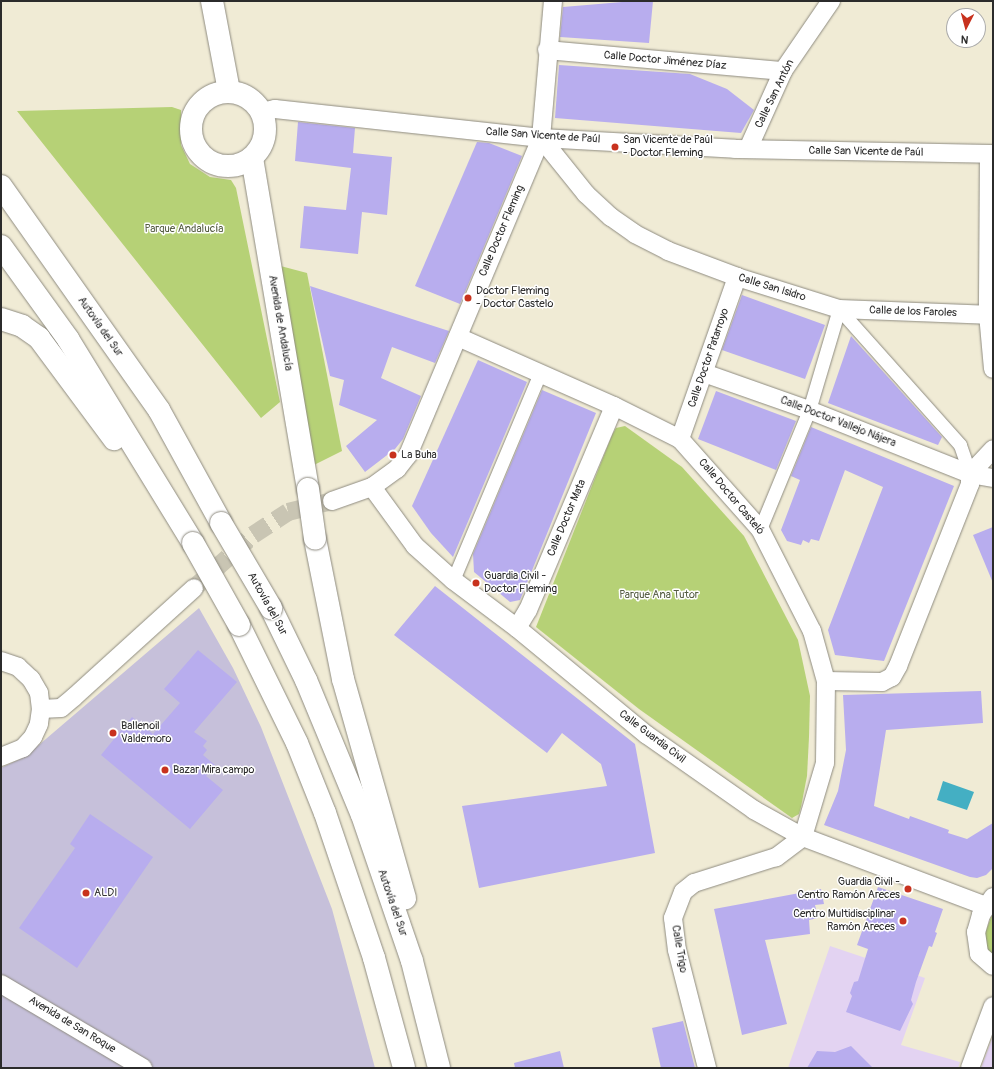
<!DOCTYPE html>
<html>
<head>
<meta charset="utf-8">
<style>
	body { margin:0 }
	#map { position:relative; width:994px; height:1069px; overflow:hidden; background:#f0ebd5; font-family:Pangolin,sans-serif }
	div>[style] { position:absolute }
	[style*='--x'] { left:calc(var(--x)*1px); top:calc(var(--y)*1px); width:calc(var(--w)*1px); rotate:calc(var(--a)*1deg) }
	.built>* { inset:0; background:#e3d3f2 }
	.industrial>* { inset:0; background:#c6c0da }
	.green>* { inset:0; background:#b6d176 }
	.water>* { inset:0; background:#44afc3 }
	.building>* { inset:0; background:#b8adee }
	.minor-tunnel>* { height:18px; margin-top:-9px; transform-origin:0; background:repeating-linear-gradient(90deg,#c9c5b3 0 18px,transparent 0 27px) }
	.roads { filter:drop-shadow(0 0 1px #8e8b80) drop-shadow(0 0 1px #8e8b80) }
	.pedestrian>* { height:13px; margin:-6.5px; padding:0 6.5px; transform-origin:6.5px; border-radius:6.5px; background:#fff }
	.minor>* { height:18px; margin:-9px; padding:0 9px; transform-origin:9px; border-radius:9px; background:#fff }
	.tertiary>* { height:22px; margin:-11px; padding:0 11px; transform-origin:11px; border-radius:11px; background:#fff }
	.tertiary>.ring { margin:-11px; padding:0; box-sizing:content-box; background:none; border:22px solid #fff; border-radius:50% }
	.motorway>* { height:22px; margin:-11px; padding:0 11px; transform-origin:11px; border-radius:11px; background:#fff }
	.bridges { filter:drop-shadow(0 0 1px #8e8b80) drop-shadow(0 0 1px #8e8b80) }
	.motorway-bridge>* { height:22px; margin:-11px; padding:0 11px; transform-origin:11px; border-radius:11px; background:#fff }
	.dots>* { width:11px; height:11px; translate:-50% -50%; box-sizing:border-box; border:2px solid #fff; border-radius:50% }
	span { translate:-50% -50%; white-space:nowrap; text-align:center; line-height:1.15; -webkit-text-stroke:3px #fff; paint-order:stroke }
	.street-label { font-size:11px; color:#2b2b2b }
	.poi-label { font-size:11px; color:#2b2b2b }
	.left { translate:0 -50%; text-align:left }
	.right { translate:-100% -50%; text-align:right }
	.park-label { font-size:11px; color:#555d42 }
	.frame { position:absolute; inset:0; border:2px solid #2b2b2b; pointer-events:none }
	.north { position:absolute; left:946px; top:8px; width:40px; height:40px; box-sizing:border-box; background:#fff; border:1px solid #aaa; border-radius:50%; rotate:186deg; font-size:11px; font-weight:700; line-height:16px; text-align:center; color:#2b2b2b }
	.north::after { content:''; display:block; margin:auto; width:14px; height:18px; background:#c8321e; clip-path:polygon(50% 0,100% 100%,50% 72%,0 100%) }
</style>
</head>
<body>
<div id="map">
	<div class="built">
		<i style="clip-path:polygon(830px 946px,925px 978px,901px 1045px,960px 1062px,958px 1068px,788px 1068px)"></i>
		<i style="clip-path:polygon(993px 1036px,993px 1068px,981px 1068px)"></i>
	</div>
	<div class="industrial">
		<i style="clip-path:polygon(199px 608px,233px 668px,261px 727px,332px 909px,375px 1068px,1px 1068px,1px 768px,26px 756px)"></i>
	</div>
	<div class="green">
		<i style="clip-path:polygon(172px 107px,181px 110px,181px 145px,190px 164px,210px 177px,231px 180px,236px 188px,280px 402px,261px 418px,17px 111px)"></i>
		<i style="clip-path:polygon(273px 264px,307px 273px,342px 451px,312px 466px)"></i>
		<i style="clip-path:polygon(625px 426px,682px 467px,744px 536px,798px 640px,810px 696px,809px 737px,807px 776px,801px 807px,799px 814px,792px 818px,639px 709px,536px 627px,612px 435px,616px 428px)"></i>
		<i style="clip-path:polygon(993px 912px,993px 957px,989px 953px,984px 936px)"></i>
	</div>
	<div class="water">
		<i style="clip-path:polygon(943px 781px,974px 792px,967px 810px,937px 800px)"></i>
	</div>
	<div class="building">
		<i style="clip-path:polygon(634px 1px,653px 1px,649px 43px,560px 37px,563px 7px)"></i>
		<i style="clip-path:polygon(559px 65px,690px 74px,727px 89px,754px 110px,741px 133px,555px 118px)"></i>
		<i style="clip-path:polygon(298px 122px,355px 128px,353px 153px,392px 157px,387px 215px,362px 212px,358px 254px,300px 248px,304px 206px,346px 210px,351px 168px,295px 161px)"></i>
		<i style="clip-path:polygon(477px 142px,489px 143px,522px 156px,460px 304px,415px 286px)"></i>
		<i style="clip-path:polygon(310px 286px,449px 331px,435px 363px,392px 347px,381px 378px,421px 396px,403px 439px,395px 449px,365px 472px,346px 446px,377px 420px,339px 405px,344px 380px,330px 376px)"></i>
		<i style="clip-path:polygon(742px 295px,825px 325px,805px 379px,722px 350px)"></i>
		<i style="clip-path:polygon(851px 336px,942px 437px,938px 445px,828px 403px)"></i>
		<i style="clip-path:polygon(478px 360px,527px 382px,453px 557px,431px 533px,412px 506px)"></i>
		<i style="clip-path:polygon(542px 390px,596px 413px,520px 600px,510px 602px,474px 572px,473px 554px)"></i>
		<i style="clip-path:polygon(716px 391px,796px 421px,776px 470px,698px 439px)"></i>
		<i style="clip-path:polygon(811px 427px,954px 486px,884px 661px,835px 655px,828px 630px,883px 487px,845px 470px,819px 541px,811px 539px,809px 543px,803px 540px,801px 545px,787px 541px,781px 530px,800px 480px,791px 476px)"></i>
		<i style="clip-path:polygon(993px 527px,993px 583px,973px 535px)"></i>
		<i style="clip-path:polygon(435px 586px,635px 744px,655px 853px,479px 888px,462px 806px,607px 786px,601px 764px,562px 733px,547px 753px,394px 635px)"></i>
		<i style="clip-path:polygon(198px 650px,237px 682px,194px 732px,207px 741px,203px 746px,207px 750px,203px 755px,215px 765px,206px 776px,223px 790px,190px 829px,101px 755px,132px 717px,153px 734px,180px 703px,164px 689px)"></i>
		<i style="clip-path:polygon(981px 691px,983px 723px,886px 730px,874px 806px,909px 819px,910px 816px,949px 830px,948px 833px,967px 839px,993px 823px,993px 868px,986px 875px,977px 878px,970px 877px,824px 825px,838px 791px,846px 750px,843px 695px)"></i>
		<i style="clip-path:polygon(90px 814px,153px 857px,77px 968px,19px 928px,75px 848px,70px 844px)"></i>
		<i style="clip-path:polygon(878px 887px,943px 909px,935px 932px,937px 933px,932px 947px,929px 946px,916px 982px,911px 1000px,913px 1004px,900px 1031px,846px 1012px,852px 996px,850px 993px,854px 982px,858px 981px,868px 949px,857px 945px)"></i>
		<i style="clip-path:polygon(821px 889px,824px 904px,815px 905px,818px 918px,809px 920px,810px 934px,765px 940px,787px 1024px,742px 1035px,714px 909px)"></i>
		<i style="clip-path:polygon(683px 1021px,695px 1068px,661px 1068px,652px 1028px)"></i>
		<i style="clip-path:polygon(851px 1046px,873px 1068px,807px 1068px,817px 1051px,835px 1052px)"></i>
		<i style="clip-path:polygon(560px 1051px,564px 1068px,515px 1068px,514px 1063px)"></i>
	</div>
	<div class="minor-tunnel">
		<i style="--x:194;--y:588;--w:79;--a:-41.9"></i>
		<i style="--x:253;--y:535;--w:42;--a:-33.3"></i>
		<i style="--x:288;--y:512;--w:45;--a:-14"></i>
	</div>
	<div class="roads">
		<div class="pedestrian">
			<i style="--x:839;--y:309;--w:182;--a:48.3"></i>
			<i style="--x:960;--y:445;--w:31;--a:71"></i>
			<i style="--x:760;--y:529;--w:129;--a:-67.6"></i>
			<i style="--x:809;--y:410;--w:105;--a:-73.5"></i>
			<i style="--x:453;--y:580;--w:225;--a:-67.2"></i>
		</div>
		<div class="minor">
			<i style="--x:547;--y:50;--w:237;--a:5.1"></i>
			<i style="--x:262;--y:112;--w:13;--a:-13"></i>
			<i style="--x:275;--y:109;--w:268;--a:6.2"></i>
			<i style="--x:541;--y:138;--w:194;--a:3.2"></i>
			<i style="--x:735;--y:149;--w:258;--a:1.1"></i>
			<i style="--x:541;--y:138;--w:72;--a:51.2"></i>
			<i style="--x:586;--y:194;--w:34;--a:43"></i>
			<i style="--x:611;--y:217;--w:29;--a:35"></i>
			<i style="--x:635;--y:234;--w:37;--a:27"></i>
			<i style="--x:668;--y:251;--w:74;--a:20.6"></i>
			<i style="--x:737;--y:277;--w:107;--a:17.4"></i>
			<i style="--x:839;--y:309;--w:154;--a:2.2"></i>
			<i style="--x:748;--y:149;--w:85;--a:-65.8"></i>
			<i style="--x:783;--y:71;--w:85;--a:-55.6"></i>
			<i style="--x:989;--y:154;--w:160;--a:90.4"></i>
			<i style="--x:988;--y:314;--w:55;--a:84.8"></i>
			<i style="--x:458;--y:337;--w:171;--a:23.9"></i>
			<i style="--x:614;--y:406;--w:74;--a:26.6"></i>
			<i style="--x:680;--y:439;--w:120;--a:48.4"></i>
			<i style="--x:760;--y:529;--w:114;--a:63"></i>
			<i style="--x:812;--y:631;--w:52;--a:74.4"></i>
			<i style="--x:826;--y:681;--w:82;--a:90.7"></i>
			<i style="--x:825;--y:763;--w:77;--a:106.6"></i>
			<i style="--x:803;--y:837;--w:34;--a:143"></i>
			<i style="--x:776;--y:857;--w:86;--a:162.4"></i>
			<i style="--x:694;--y:883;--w:14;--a:141"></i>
			<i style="--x:683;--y:892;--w:28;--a:111"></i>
			<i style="--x:673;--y:918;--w:32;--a:83"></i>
			<i style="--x:677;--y:950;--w:122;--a:75.7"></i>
			<i style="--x:704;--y:373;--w:111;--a:19.4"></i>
			<i style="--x:809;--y:410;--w:173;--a:21.7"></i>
			<i style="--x:970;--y:474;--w:23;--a:10"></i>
			<i style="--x:680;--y:439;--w:172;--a:-70.6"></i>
			<i style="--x:372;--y:487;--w:73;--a:53.9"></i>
			<i style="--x:415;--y:546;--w:51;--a:41.8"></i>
			<i style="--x:453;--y:580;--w:80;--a:36.9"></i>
			<i style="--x:517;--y:628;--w:168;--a:39.5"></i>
			<i style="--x:647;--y:735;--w:131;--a:35"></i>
			<i style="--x:754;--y:810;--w:56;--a:28.9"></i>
			<i style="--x:803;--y:837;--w:196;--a:20.7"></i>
			<i style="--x:332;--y:501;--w:42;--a:-19.3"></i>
			<i style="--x:372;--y:487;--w:31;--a:-36"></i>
			<i style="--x:397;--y:469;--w:18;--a:-52"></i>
			<i style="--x:408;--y:455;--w:344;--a:-67.2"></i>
			<i style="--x:541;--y:138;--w:138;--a:-85"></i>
			<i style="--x:517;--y:628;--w:21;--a:-59"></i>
			<i style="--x:528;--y:610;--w:221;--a:-67.1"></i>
			<i style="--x:1;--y:661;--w:18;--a:19"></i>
			<i style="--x:18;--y:667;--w:18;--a:43"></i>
			<i style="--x:31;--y:679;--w:16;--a:60"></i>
			<i style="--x:39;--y:693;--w:16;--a:83"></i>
			<i style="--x:41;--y:709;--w:15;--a:98"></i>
			<i style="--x:39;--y:724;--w:14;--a:115"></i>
			<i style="--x:33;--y:737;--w:15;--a:132"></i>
			<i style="--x:23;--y:748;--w:24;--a:158"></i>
			<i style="--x:826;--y:681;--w:56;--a:1"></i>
			<i style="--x:882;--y:682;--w:11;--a:-27"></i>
			<i style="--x:892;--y:677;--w:13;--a:-61"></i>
			<i style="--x:898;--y:666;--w:196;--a:-68.4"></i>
			<i style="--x:970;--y:484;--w:10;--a:-90"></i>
			<i style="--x:970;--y:474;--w:34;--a:-47"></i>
			<i style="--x:41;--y:709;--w:20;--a:-3"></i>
			<i style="--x:61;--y:708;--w:17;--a:-40"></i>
			<i style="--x:74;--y:697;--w:162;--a:-42.2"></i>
			<i style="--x:993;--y:897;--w:22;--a:124"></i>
			<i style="--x:981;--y:915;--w:18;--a:106"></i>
			<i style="--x:976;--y:932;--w:22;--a:82"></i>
			<i style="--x:979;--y:954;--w:18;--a:41"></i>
			<i style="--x:1;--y:984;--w:165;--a:30.6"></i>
			<i style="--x:970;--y:1068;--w:66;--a:-69.6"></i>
		</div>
		<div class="tertiary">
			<i style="--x:212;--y:1;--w:92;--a:79.3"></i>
			<i class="ring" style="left:191px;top:92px;width:52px;height:52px"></i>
			<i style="--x:252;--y:158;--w:336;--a:80.4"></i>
		</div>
		<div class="motorway">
			<i style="--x:1;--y:186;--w:274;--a:54.8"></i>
			<i style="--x:159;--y:410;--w:129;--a:61.2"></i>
			<i style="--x:1;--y:246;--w:115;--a:54.2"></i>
			<i style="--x:68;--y:339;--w:239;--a:58.5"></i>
			<i style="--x:1;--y:319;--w:22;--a:18"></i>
			<i style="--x:22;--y:326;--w:21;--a:35"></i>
			<i style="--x:39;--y:338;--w:126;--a:53.4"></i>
			<i style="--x:315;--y:539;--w:143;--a:78.7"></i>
			<i style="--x:343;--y:679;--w:228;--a:74.2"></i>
			<i style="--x:271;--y:608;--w:80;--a:64.1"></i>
			<i style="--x:306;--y:680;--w:146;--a:67.5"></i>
			<i style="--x:362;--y:815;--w:154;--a:71.1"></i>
			<i style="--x:412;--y:961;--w:110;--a:75.8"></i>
			<i style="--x:239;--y:625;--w:131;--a:63.8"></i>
			<i style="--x:297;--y:743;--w:75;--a:68.2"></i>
			<i style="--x:325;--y:813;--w:153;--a:71.3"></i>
			<i style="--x:374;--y:958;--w:114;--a:74.7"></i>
		</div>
	</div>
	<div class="bridges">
		<div class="motorway-bridge">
			<i style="--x:308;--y:489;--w:50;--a:82"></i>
			<i style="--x:221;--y:523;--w:99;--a:59.5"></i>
			<i style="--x:193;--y:543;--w:94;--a:60.7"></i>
		</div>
	</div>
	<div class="dots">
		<i style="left:615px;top:147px;background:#c8321e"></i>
		<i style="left:468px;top:298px;background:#c8321e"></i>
		<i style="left:393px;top:455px;background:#c8321e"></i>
		<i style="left:476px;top:583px;background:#c8321e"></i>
		<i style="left:113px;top:733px;background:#c8321e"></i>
		<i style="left:165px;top:770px;background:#c8321e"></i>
		<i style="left:908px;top:889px;background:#c8321e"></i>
		<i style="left:86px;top:893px;background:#c8321e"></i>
		<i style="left:903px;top:921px;background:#c8321e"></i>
	</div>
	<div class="street-label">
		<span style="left:665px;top:61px;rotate:5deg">Calle Doctor Jiménez Díaz</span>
		<span style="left:775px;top:94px;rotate:-64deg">Calle San Antón</span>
		<span style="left:543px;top:136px;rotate:4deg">Calle San Vicente de Paúl</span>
		<span style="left:866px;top:152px;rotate:1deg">Calle San Vicente de Paúl</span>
		<span style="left:502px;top:231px;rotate:-67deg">Calle Doctor Fleming</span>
		<span style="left:772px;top:288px;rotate:17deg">Calle San Isidro</span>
		<span style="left:913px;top:312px;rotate:2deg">Calle de los Faroles</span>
		<span style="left:280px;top:323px;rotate:80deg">Avenida de Andalucía</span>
		<span style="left:100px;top:327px;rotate:55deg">Autovía del Sur</span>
		<span style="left:709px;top:358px;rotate:-71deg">Calle Doctor Patarroyo</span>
		<span style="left:838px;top:422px;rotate:21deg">Calle Doctor Vallejo Nájera</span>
		<span style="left:731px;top:497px;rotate:50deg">Calle Doctor Casteló</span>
		<span style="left:567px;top:518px;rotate:-67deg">Calle Doctor Mata</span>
		<span style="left:267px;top:604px;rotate:61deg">Autovía del Sur</span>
		<span style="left:652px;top:737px;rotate:37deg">Calle Guardia Civil</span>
		<span style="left:392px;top:903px;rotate:71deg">Autovía del Sur</span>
		<span style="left:679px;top:949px;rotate:80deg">Calle Trigo</span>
		<span style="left:72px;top:1025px;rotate:31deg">Avenida de San Roque</span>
	</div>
	<div class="poi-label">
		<span class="left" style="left:623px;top:147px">San Vicente de Paúl<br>- Doctor Fleming</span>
		<span class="left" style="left:476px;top:298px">Doctor Fleming<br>- Doctor Castelo</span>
		<span class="left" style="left:401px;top:455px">La Buha</span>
		<span class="left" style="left:484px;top:583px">Guardia Civil -<br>Doctor Fleming</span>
		<span class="left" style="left:121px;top:733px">Ballenoil<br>Valdemoro</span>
		<span class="left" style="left:173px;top:770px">Bazar Mira campo</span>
		<span class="right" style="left:900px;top:889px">Guardia Civil -<br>Centro Ramón Areces</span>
		<span class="left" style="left:94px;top:893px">ALDI</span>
		<span class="right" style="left:895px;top:921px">Centro Multidisciplinar<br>Ramón Areces</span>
	</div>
	<div class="park-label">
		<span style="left:184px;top:229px">Parque Andalucía</span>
		<span style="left:659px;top:595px">Parque Ana Tutor</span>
	</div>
	<div class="frame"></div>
	<div class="north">N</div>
</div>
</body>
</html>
